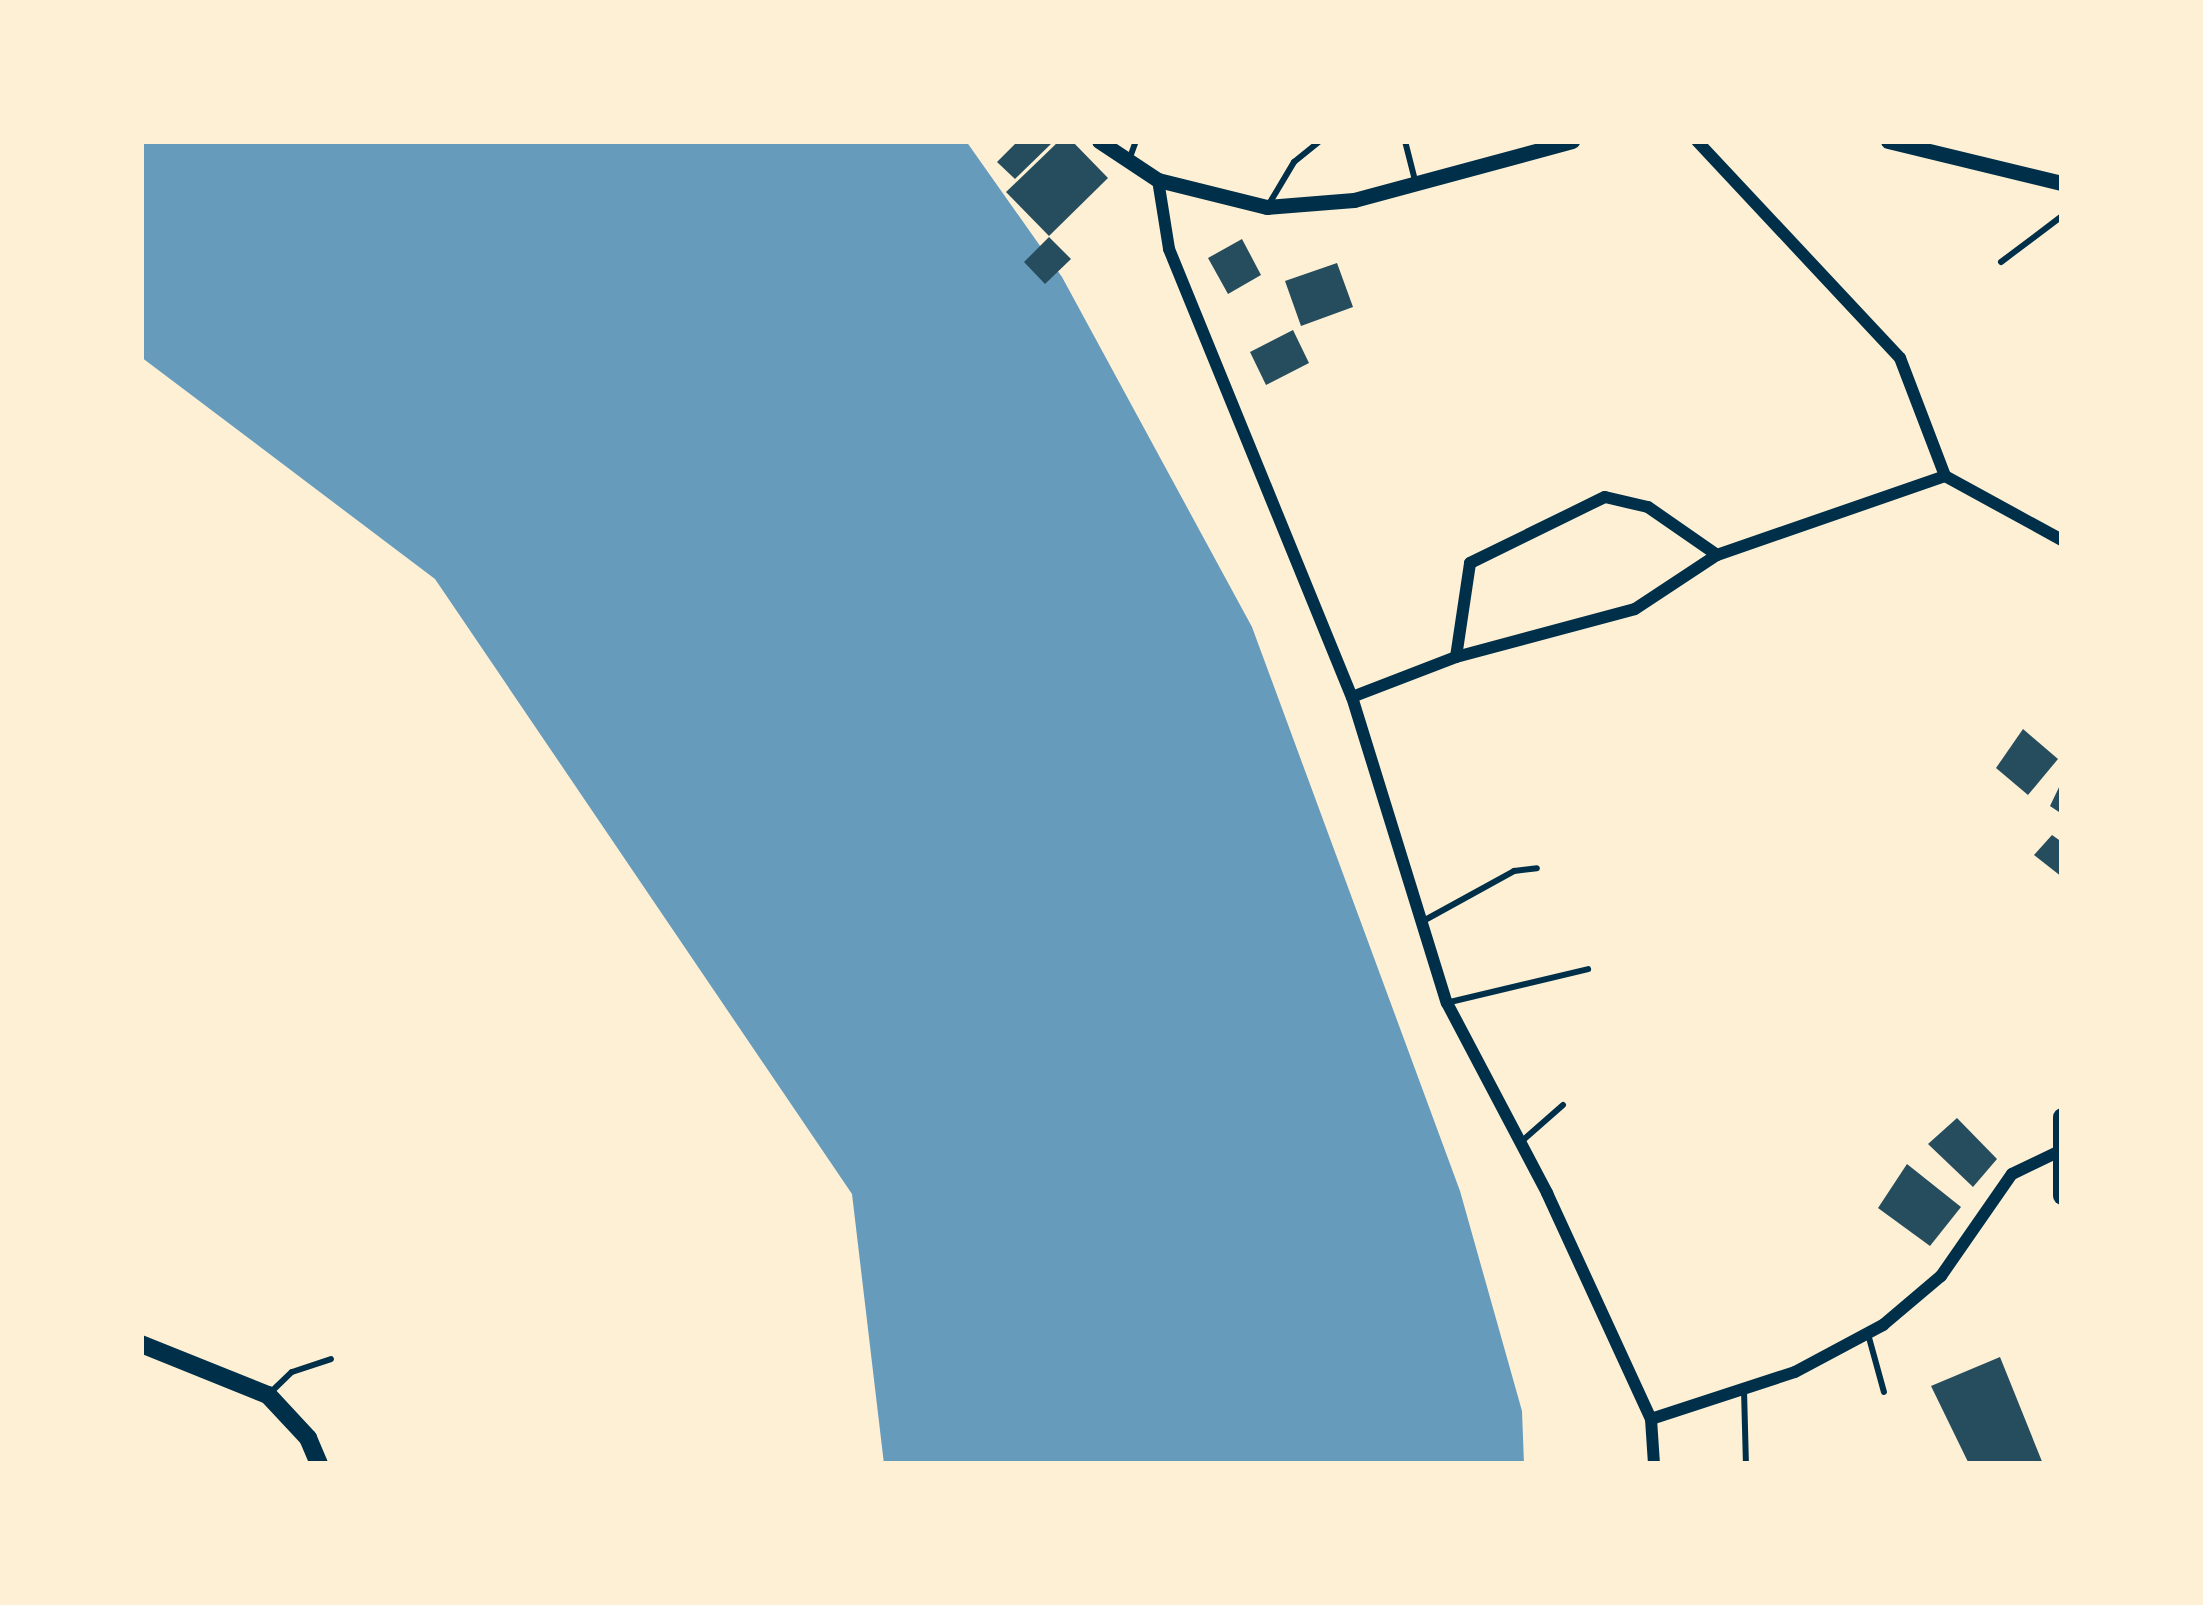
<!DOCTYPE html>
<html>
<head>
<meta charset="utf-8">
<style>
	body { margin:0 }
	#map { position:relative; width:2203px; height:1605px; overflow:hidden; background:#fdf0d5; font-family:"IBM Plex Sans",sans-serif }
	div>[style] { position:absolute }
	[style*='--x'] { left:calc(var(--x)*1px); top:calc(var(--y)*1px); width:calc(var(--w)*1px); rotate:calc(var(--a)*1deg) }
	.water>* { inset:0; background:#669bbc }
	.building>* { inset:0; background:#264d5e }
	.service>* { height:6px; margin:-3px; padding:0 3px; transform-origin:3px; border-radius:3px; background:#003049 }
	.minor>* { height:12px; margin:-6px; padding:0 6px; transform-origin:6px; border-radius:6px; background:#003049 }
	.tertiary>* { height:15px; margin:-7.5px; padding:0 7.5px; transform-origin:7.5px; border-radius:7.5px; background:#003049 }
	.primary>* { height:18px; margin:-9px; padding:0 9px; transform-origin:9px; border-radius:9px; background:#003049 }
	span { translate:-50% -50%; white-space:nowrap; text-align:center; line-height:1.15; -webkit-text-stroke:9px #fdf0d5; paint-order:stroke }
	.frame { position:absolute; inset:0; border:144px solid #fdf0d5; pointer-events:none }
</style>
</head>
<body>
<div id="map">
	<div class="water">
		<i style="clip-path:polygon(141px 141px,966px 141px,1062px 277px,1252px 627px,1460px 1191px,1522px 1411px,1524px 1464px,884px 1464px,852px 1194px,435px 579px,141px 357px)"></i>
	</div>
	<div class="building">
		<i style="clip-path:polygon(1018px 141px,1054px 141px,1015px 179px,997px 162px)"></i>
		<i style="clip-path:polygon(1059px 141px,1072px 141px,1108px 178px,1049px 236px,1006px 192px)"></i>
		<i style="clip-path:polygon(1049px 237px,1071px 259px,1045px 284px,1024px 262px)"></i>
		<i style="clip-path:polygon(1242px 239px,1261px 275px,1228px 294px,1208px 258px)"></i>
		<i style="clip-path:polygon(1337px 263px,1353px 307px,1301px 326px,1285px 281px)"></i>
		<i style="clip-path:polygon(1293px 330px,1309px 363px,1266px 385px,1250px 352px)"></i>
		<i style="clip-path:polygon(2023px 729px,2058px 759px,2028px 795px,1996px 768px)"></i>
		<i style="clip-path:polygon(2062px 781px,2062px 814px,2050px 806px)"></i>
		<i style="clip-path:polygon(2052px 835px,2062px 842px,2062px 877px,2034px 855px)"></i>
		<i style="clip-path:polygon(1957px 1118px,1997px 1159px,1973px 1187px,1928px 1144px)"></i>
		<i style="clip-path:polygon(1907px 1164px,1961px 1207px,1930px 1246px,1878px 1208px)"></i>
		<i style="clip-path:polygon(2000px 1357px,2043px 1464px,1969px 1464px,1931px 1386px)"></i>
	</div>
	<div class="service">
		<i style="--x:1405;--y:141;--w:44;--a:75.7"></i>
		<i style="--x:1129;--y:160;--w:20;--a:-70"></i>
		<i style="--x:1269;--y:204;--w:49;--a:-59.2"></i>
		<i style="--x:1294;--y:162;--w:33;--a:-39"></i>
		<i style="--x:2001;--y:262;--w:76;--a:-37"></i>
		<i style="--x:1425;--y:920;--w:102;--a:-28.8"></i>
		<i style="--x:1514;--y:871;--w:23;--a:-7"></i>
		<i style="--x:1450;--y:1002;--w:142;--a:-13.4"></i>
		<i style="--x:1521;--y:1142;--w:56;--a:-41.4"></i>
		<i style="--x:1868;--y:1334;--w:60;--a:74.6"></i>
		<i style="--x:1744;--y:1390;--w:74;--a:88.5"></i>
		<i style="--x:270;--y:1393;--w:30;--a:-44"></i>
		<i style="--x:292;--y:1372;--w:41;--a:-18.4"></i>
	</div>
	<div class="minor">
		<i style="--x:1697;--y:141;--w:297;--a:46.9"></i>
		<i style="--x:1900;--y:358;--w:126;--a:69.1"></i>
		<i style="--x:1945;--y:476;--w:133;--a:28.7"></i>
		<i style="--x:1158;--y:180;--w:70;--a:80.9"></i>
		<i style="--x:1169;--y:249;--w:484;--a:67.8"></i>
		<i style="--x:1352;--y:697;--w:320;--a:72.8"></i>
		<i style="--x:1447;--y:1003;--w:215;--a:62.2"></i>
		<i style="--x:1547;--y:1193;--w:249;--a:65.3"></i>
		<i style="--x:1456;--y:657;--w:95;--a:-81.5"></i>
		<i style="--x:1470;--y:563;--w:150;--a:-26.1"></i>
		<i style="--x:1605;--y:497;--w:44;--a:13.1"></i>
		<i style="--x:1648;--y:507;--w:84;--a:34.8"></i>
		<i style="--x:1352;--y:697;--w:111;--a:-21"></i>
		<i style="--x:1456;--y:657;--w:185;--a:-15"></i>
		<i style="--x:1635;--y:609;--w:98;--a:-33.4"></i>
		<i style="--x:1717;--y:555;--w:241;--a:-19.1"></i>
		<i style="--x:1654;--y:1464;--w:45;--a:-93.8"></i>
		<i style="--x:1651;--y:1419;--w:151;--a:-18.1"></i>
		<i style="--x:1795;--y:1372;--w:100;--a:-28.1"></i>
		<i style="--x:1883;--y:1325;--w:76;--a:-40.2"></i>
		<i style="--x:1941;--y:1276;--w:124;--a:-55.2"></i>
		<i style="--x:2012;--y:1174;--w:51;--a:-25.6"></i>
	</div>
	<div class="tertiary">
		<i style="--x:1099;--y:141;--w:71;--a:33.5"></i>
		<i style="--x:1158;--y:180;--w:112;--a:13.9"></i>
		<i style="--x:1267;--y:207;--w:87;--a:-4.6"></i>
		<i style="--x:1354;--y:200;--w:226;--a:-15.1"></i>
		<i style="--x:1888;--y:141;--w:179;--a:13.6"></i>
	</div>
	<div class="primary">
		<i style="--x:2062;--y:1117;--w:79;--a:90"></i>
		<i style="--x:141;--y:1344;--w:137;--a:21.9"></i>
		<i style="--x:268;--y:1395;--w:59;--a:47.1"></i>
		<i style="--x:308;--y:1438;--w:28;--a:67"></i>
	</div>
	<div class="frame"></div>
</div>
</body>
</html>
